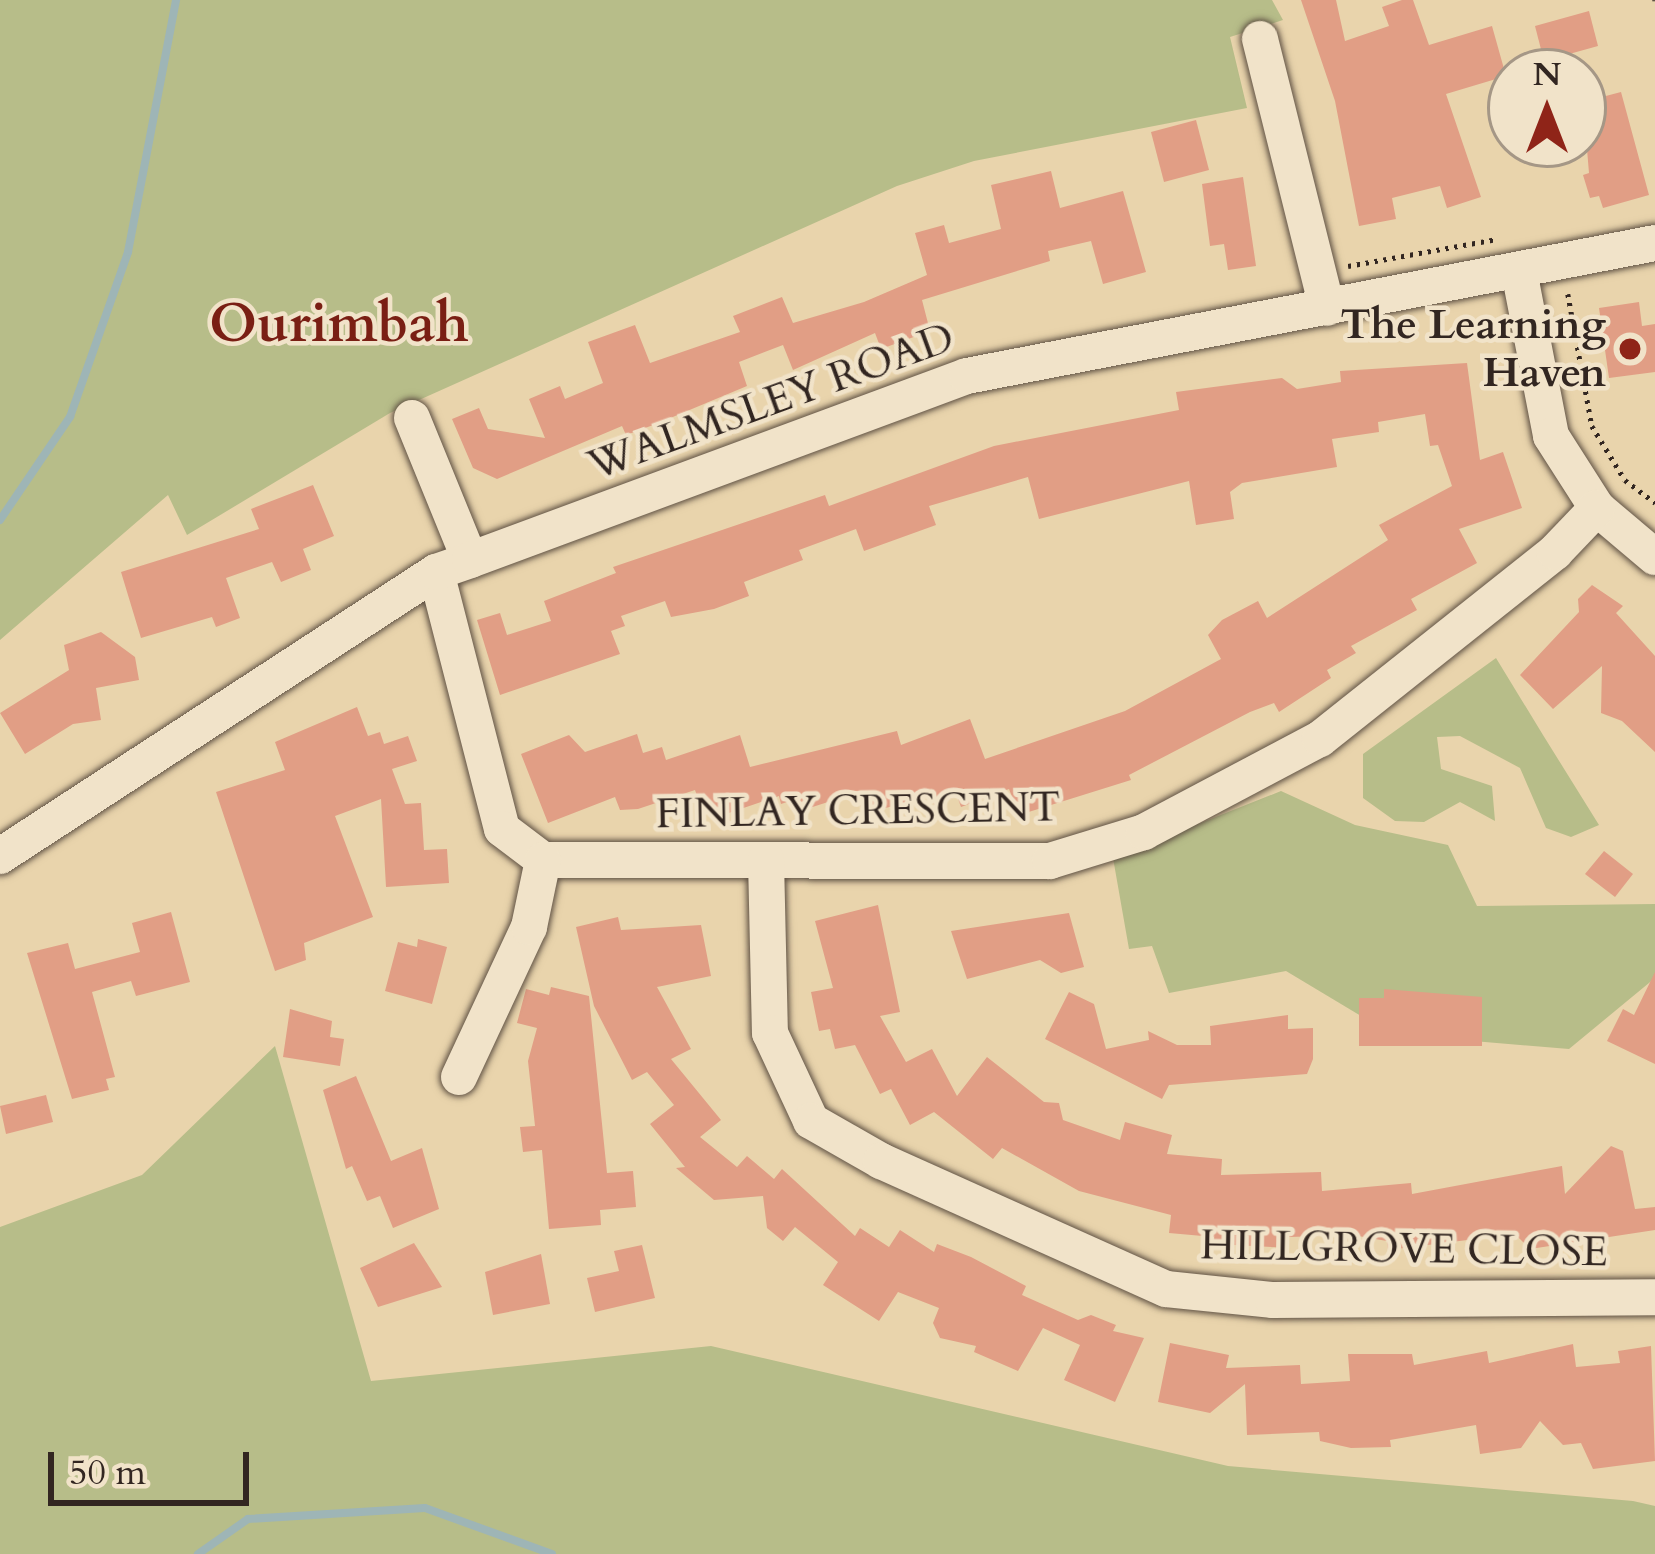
<!DOCTYPE html>
<html>
<head>
<meta charset="utf-8">
<style>
	body { margin:0 }
	#map { position:relative; width:1655px; height:1554px; overflow:hidden; background:#e9d4ac; font-family:Cardo,serif }
	div>[style] { position:absolute }
	[style*='--x'] { left:calc(var(--x)*1px); top:calc(var(--y)*1px); width:calc(var(--w)*1px); rotate:calc(var(--a)*1deg) }
	.green>* { inset:0; background:#b7bd89 }
	.stream>* { height:8px; margin:-4px; padding:0 4px; transform-origin:4px; border-radius:4px; background:#9eb5b6 }
	.building>* { inset:0; background:#e19e85 }
	.path>* { height:4.5px; margin-top:-2.25px; transform-origin:0; background:repeating-linear-gradient(90deg,#322621 0 3px,transparent 0 9px) }
	.roads { filter:drop-shadow(0 0 3px #605244) drop-shadow(0 0 3px #605244) }
	.minor>* { height:36px; margin:-18px; padding:0 18px; transform-origin:18px; border-radius:18px; background:#f1e3c9 }
	.dots>* { width:33px; height:33px; translate:-50% -50%; box-sizing:border-box; border:6px solid #f1e3c9; border-radius:50% }
	span { translate:-50% -50%; white-space:nowrap; text-align:center; line-height:1.15; -webkit-text-stroke:9px #f1e3c9; paint-order:stroke }
	.poi-label { font-size:42px; color:#322621; font-weight:700 }
	.right { translate:-100% -50%; text-align:right }
	.street-label { font-size:42px; color:#322621 }
	.district-label { font-size:54px; color:#7a1f14; font-weight:700 }
	.north { position:absolute; left:1487px; top:48px; width:120px; height:120px; box-sizing:border-box; background:#f1e3c9; border:3px solid #a59786; border-radius:50%; rotate:0deg; font-size:33px; font-weight:700; line-height:48px; text-align:center; color:#322621 }
	.north::after { content:''; display:block; margin:auto; width:42px; height:54px; background:#8f2418; clip-path:polygon(50% 0,100% 100%,50% 72%,0 100%) }
	.scale { position:absolute; left:48px; top:1452px; width:201px; height:54px; box-sizing:border-box; border:6px solid #322621; border-top:0; padding-left:15px; font-size:36px; line-height:42px; white-space:nowrap; color:#322621; -webkit-text-stroke:9px #f1e3c9; paint-order:stroke }
</style>
</head>
<body>
<div id="map">
	<div class="green">
		<i style="clip-path:polygon(0 0,1272px 0,1283px 20px,1230px 37px,1247px 108px,974px 161px,897px 186px,390px 413px,187px 535px,168px 495px,0 640px)"></i>
		<i style="clip-path:polygon(1496px 658px,1543px 735px,1599px 825px,1571px 837px,1546px 828px,1520px 768px,1460px 736px,1437px 737px,1441px 769px,1492px 786px,1495px 821px,1460px 802px,1424px 822px,1395px 821px,1363px 798px,1363px 754px)"></i>
		<i style="clip-path:polygon(1281px 791px,1355px 825px,1448px 845px,1477px 906px,1655px 904px,1655px 978px,1569px 1049px,1391px 1034px,1286px 971px,1169px 993px,1152px 946px,1129px 949px,1113px 858px)"></i>
		<i style="clip-path:polygon(275px 1046px,371px 1381px,711px 1346px,1228px 1466px,1633px 1501px,1655px 1506px,1655px 1554px,0 1554px,0 1227px,142px 1175px)"></i>
	</div>
	<div class="stream">
		<i style="--x:0;--y:520;--w:125;--a:-55.8"></i>
		<i style="--x:70;--y:417;--w:175;--a:-70.6"></i>
		<i style="--x:128;--y:252;--w:257;--a:-79.2"></i>
		<i style="--x:198;--y:1554;--w:61;--a:-35"></i>
		<i style="--x:248;--y:1519;--w:177;--a:-3.6"></i>
		<i style="--x:425;--y:1508;--w:135;--a:19.9"></i>
	</div>
	<div class="building">
		<i style="clip-path:polygon(1301px 0,1336px 0,1345px 41px,1389px 26px,1382px 7px,1402px 0,1413px 0,1429px 45px,1492px 26px,1506px 76px,1446px 94px,1481px 197px,1447px 208px,1440px 186px,1392px 198px,1396px 219px,1359px 226px,1335px 101px)"></i>
		<i style="clip-path:polygon(1589px 11px,1598px 46px,1544px 61px,1535px 26px)"></i>
		<i style="clip-path:polygon(1621px 92px,1649px 195px,1603px 208px,1599px 196px,1590px 198px,1583px 175px,1589px 173px,1583px 102px)"></i>
		<i style="clip-path:polygon(1196px 120px,1209px 170px,1164px 182px,1151px 132px)"></i>
		<i style="clip-path:polygon(1051px 171px,1060px 208px,1123px 191px,1146px 272px,1103px 284px,1091px 241px,1048px 251px,1050px 261px,922px 300px,930px 331px,881px 349px,875px 333px,793px 370px,783px 345px,739px 362px,747px 386px,656px 424px,626px 435px,622px 426px,497px 479px,473px 468px,452px 419px,479px 408px,488px 429px,545px 438px,529px 399px,560px 386px,565px 399px,603px 383px,588px 342px,635px 325px,650px 363px,740px 332px,733px 316px,782px 297px,793px 323px,864px 302px,927px 275px,915px 233px,944px 225px,949px 243px,1001px 229px,991px 185px)"></i>
		<i style="clip-path:polygon(1243px 177px,1256px 266px,1228px 270px,1224px 244px,1210px 246px,1202px 184px)"></i>
		<i style="clip-path:polygon(1639px 302px,1642px 326px,1655px 324px,1655px 372px,1609px 378px,1599px 308px)"></i>
		<i style="clip-path:polygon(1467px 363px,1480px 460px,1503px 452px,1522px 508px,1459px 529px,1477px 563px,1411px 599px,1417px 610px,1351px 646px,1356px 653px,1327px 670px,1331px 678px,1279px 712px,1274px 703px,1250px 712px,1129px 775px,1131px 780px,1019px 815px,1009px 789px,961px 807px,957px 796px,934px 805px,931px 796px,863px 814px,856px 793px,800px 811px,796px 799px,781px 804px,779px 796px,720px 816px,717px 809px,703px 813px,695px 790px,638px 809px,620px 810px,615px 797px,548px 823px,521px 754px,569px 735px,585px 752px,637px 734px,643px 753px,662px 747px,666px 760px,740px 735px,750px 767px,897px 731px,901px 745px,970px 719px,985px 759px,1125px 711px,1221px 659px,1208px 635px,1222px 620px,1258px 601px,1267px 618px,1388px 540px,1379px 525px,1452px 486px,1438px 445px,1430px 446px,1425px 414px,1378px 422px,1379px 432px,1332px 439px,1337px 467px,1242px 483px,1230px 492px,1234px 519px,1196px 525px,1189px 481px,1039px 519px,1028px 477px,929px 506px,936px 525px,864px 551px,856px 529px,799px 550px,803px 560px,744px 582px,749px 596px,714px 609px,671px 617px,665px 601px,621px 616px,625px 626px,611px 631px,620px 654px,500px 695px,477px 620px,500px 613px,507px 635px,551px 621px,544px 601px,616px 573px,613px 567px,825px 495px,829px 506px,994px 446px,1179px 410px,1176px 392px,1282px 378px,1297px 389px,1341px 382px,1340px 371px)"></i>
		<i style="clip-path:polygon(313px 485px,334px 536px,303px 549px,311px 570px,281px 582px,272px 562px,226px 578px,240px 618px,216px 627px,212px 617px,141px 638px,121px 572px,259px 529px,251px 509px)"></i>
		<i style="clip-path:polygon(1592px 585px,1623px 606px,1616px 613px,1655px 656px,1655px 752px,1622px 721px,1601px 713px,1602px 666px,1553px 709px,1520px 675px,1579px 612px,1578px 599px)"></i>
		<i style="clip-path:polygon(101px 632px,135px 657px,139px 680px,96px 688px,101px 720px,73px 724px,25px 754px,0 713px,69px 670px,64px 645px)"></i>
		<i style="clip-path:polygon(357px 707px,368px 736px,380px 732px,384px 744px,408px 736px,417px 761px,392px 769px,405px 804px,421px 803px,424px 850px,447px 849px,449px 883px,386px 887px,381px 799px,335px 816px,373px 917px,304px 943px,306px 960px,275px 971px,216px 792px,285px 770px,275px 742px)"></i>
		<i style="clip-path:polygon(1604px 851px,1633px 874px,1615px 897px,1585px 874px)"></i>
		<i style="clip-path:polygon(878px 905px,900px 1012px,880px 1016px,906px 1062px,932px 1049px,957px 1096px,987px 1057px,1044px 1102px,1059px 1103px,1063px 1120px,1120px 1140px,1125px 1122px,1172px 1135px,1167px 1154px,1222px 1159px,1221px 1175px,1321px 1172px,1322px 1191px,1411px 1183px,1412px 1194px,1562px 1166px,1565px 1194px,1611px 1146px,1623px 1151px,1635px 1209px,1655px 1207px,1655px 1230px,1530px 1249px,1515px 1234px,1388px 1250px,1387px 1241px,1352px 1235px,1289px 1237px,1289px 1248px,1214px 1244px,1214px 1237px,1169px 1233px,1171px 1215px,1079px 1191px,1002px 1148px,993px 1159px,934px 1112px,910px 1125px,891px 1089px,880px 1094px,855px 1045px,835px 1049px,830px 1029px,819px 1031px,811px 992px,833px 988px,815px 921px)"></i>
		<i style="clip-path:polygon(171px 912px,190px 982px,136px 996px,131px 981px,92px 992px,115px 1077px,106px 1079px,109px 1090px,72px 1099px,27px 953px,68px 943px,75px 969px,140px 952px,132px 923px)"></i>
		<i style="clip-path:polygon(1069px 913px,1084px 967px,1061px 973px,1040px 960px,967px 979px,951px 931px)"></i>
		<i style="clip-path:polygon(618px 917px,621px 930px,701px 925px,711px 976px,657px 987px,691px 1049px,671px 1059px,721px 1120px,700px 1137px,737px 1167px,747px 1156px,774px 1179px,782px 1169px,855px 1236px,860px 1228px,889px 1247px,900px 1230px,934px 1252px,937px 1244px,971px 1257px,1026px 1286px,1022px 1295px,1078px 1320px,1091px 1315px,1116px 1325px,1113px 1331px,1144px 1338px,1115px 1402px,1064px 1380px,1080px 1345px,1043px 1328px,1018px 1371px,974px 1352px,976px 1346px,940px 1338px,933px 1323px,939px 1308px,898px 1292px,879px 1321px,823px 1285px,838px 1262px,795px 1227px,783px 1241px,767px 1228px,763px 1196px,714px 1200px,676px 1168px,685px 1167px,650px 1124px,674px 1105px,647px 1072px,632px 1080px,594px 1006px,576px 927px)"></i>
		<i style="clip-path:polygon(418px 939px,447px 947px,432px 1004px,385px 991px,398px 942px,417px 947px)"></i>
		<i style="clip-path:polygon(1655px 972px,1655px 1064px,1607px 1041px,1623px 1009px,1634px 1015px)"></i>
		<i style="clip-path:polygon(551px 987px,589px 996px,607px 1173px,633px 1171px,636px 1207px,600px 1210px,601px 1225px,549px 1229px,542px 1150px,523px 1152px,520px 1127px,535px 1126px,528px 1061px,537px 1028px,517px 1023px,526px 989px,549px 995px)"></i>
		<i style="clip-path:polygon(1384px 989px,1482px 997px,1482px 1046px,1359px 1046px,1359px 998px,1384px 998px)"></i>
		<i style="clip-path:polygon(1069px 992px,1094px 1004px,1106px 1049px,1149px 1040px,1148px 1031px,1177px 1045px,1211px 1045px,1210px 1026px,1288px 1015px,1288px 1029px,1313px 1028px,1313px 1059px,1307px 1074px,1169px 1085px,1162px 1099px,1045px 1039px)"></i>
		<i style="clip-path:polygon(290px 1009px,332px 1021px,330px 1037px,344px 1039px,340px 1066px,283px 1057px)"></i>
		<i style="clip-path:polygon(356px 1076px,391px 1161px,422px 1148px,439px 1209px,393px 1228px,380px 1196px,367px 1201px,352px 1166px,346px 1169px,323px 1090px)"></i>
		<i style="clip-path:polygon(46px 1095px,53px 1122px,6px 1134px,0 1106px)"></i>
		<i style="clip-path:polygon(414px 1243px,442px 1287px,378px 1307px,360px 1268px)"></i>
		<i style="clip-path:polygon(642px 1245px,655px 1298px,595px 1312px,587px 1278px,619px 1271px,614px 1251px)"></i>
		<i style="clip-path:polygon(541px 1254px,550px 1304px,493px 1315px,485px 1272px)"></i>
		<i style="clip-path:polygon(1170px 1343px,1229px 1355px,1226px 1368px,1300px 1365px,1301px 1384px,1350px 1381px,1348px 1354px,1412px 1354px,1414px 1365px,1487px 1351px,1489px 1363px,1573px 1344px,1576px 1367px,1620px 1363px,1618px 1351px,1651px 1346px,1655px 1461px,1593px 1469px,1581px 1443px,1563px 1445px,1540px 1421px,1521px 1448px,1480px 1454px,1476px 1425px,1390px 1440px,1391px 1447px,1351px 1448px,1320px 1441px,1319px 1432px,1247px 1435px,1245px 1384px,1210px 1413px,1158px 1402px)"></i>
	</div>
	<div class="path">
		<i style="--x:1655;--y:0;--w:1;--a:90"></i>
		<i style="--x:1348;--y:266;--w:150;--a:-10.3"></i>
		<i style="--x:1568;--y:294;--w:134;--a:79.7"></i>
		<i style="--x:1592;--y:426;--w:63;--a:58.6"></i>
		<i style="--x:1625;--y:480;--w:38;--a:37"></i>
	</div>
	<div class="roads">
		<div class="minor">
			<i style="--x:1260;--y:39;--w:277;--a:76"></i>
			<i style="--x:1519;--y:271;--w:168;--a:79"></i>
			<i style="--x:1551;--y:436;--w:85;--a:57.4"></i>
			<i style="--x:1597;--y:508;--w:76;--a:40.2"></i>
			<i style="--x:412;--y:418;--w:153;--a:67.8"></i>
			<i style="--x:436;--y:572;--w:265;--a:75.6"></i>
			<i style="--x:502;--y:829;--w:51;--a:37.1"></i>
			<i style="--x:543;--y:860;--w:507;--a:0.11"></i>
			<i style="--x:1050;--y:861;--w:98;--a:-17.1"></i>
			<i style="--x:1144;--y:832;--w:199;--a:-27.9"></i>
			<i style="--x:1320;--y:739;--w:300;--a:-38.5"></i>
			<i style="--x:1555;--y:552;--w:61;--a:-46.3"></i>
			<i style="--x:0;--y:856;--w:520;--a:-33.08"></i>
			<i style="--x:436;--y:572;--w:36;--a:-19"></i>
			<i style="--x:470;--y:560;--w:530;--a:-20.32"></i>
			<i style="--x:967;--y:376;--w:701;--a:-10.94"></i>
			<i style="--x:766;--y:860;--w:173;--a:88.7"></i>
			<i style="--x:770;--y:1033;--w:97;--a:65"></i>
			<i style="--x:811;--y:1121;--w:81;--a:29.7"></i>
			<i style="--x:881;--y:1161;--w:312;--a:24.2"></i>
			<i style="--x:1166;--y:1289;--w:108;--a:5.9"></i>
			<i style="--x:1273;--y:1300;--w:382;--a:-0.4"></i>
			<i style="--x:459;--y:1077;--w:166;--a:-65"></i>
			<i style="--x:529;--y:927;--w:68;--a:-78.2"></i>
		</div>
	</div>
	<div class="dots">
		<i style="left:1630px;top:349px;background:#8f2418"></i>
	</div>
	<div class="poi-label">
		<span class="right" style="left:1606px;top:349px">The Learning<br>Haven</span>
	</div>
	<div class="street-label">
		<span style="left:771px;top:402px;rotate:-20deg">WALMSLEY ROAD</span>
		<span style="left:858px;top:811px;rotate:-1deg">FINLAY CRESCENT</span>
		<span style="left:1404px;top:1249px;rotate:1deg">HILLGROVE CLOSE</span>
	</div>
	<div class="district-label">
		<span style="left:339px;top:325px">Ourimbah</span>
	</div>
	<div class="north">N</div>
	<div class="scale">50 m</div>
</div>
</body>
</html>
